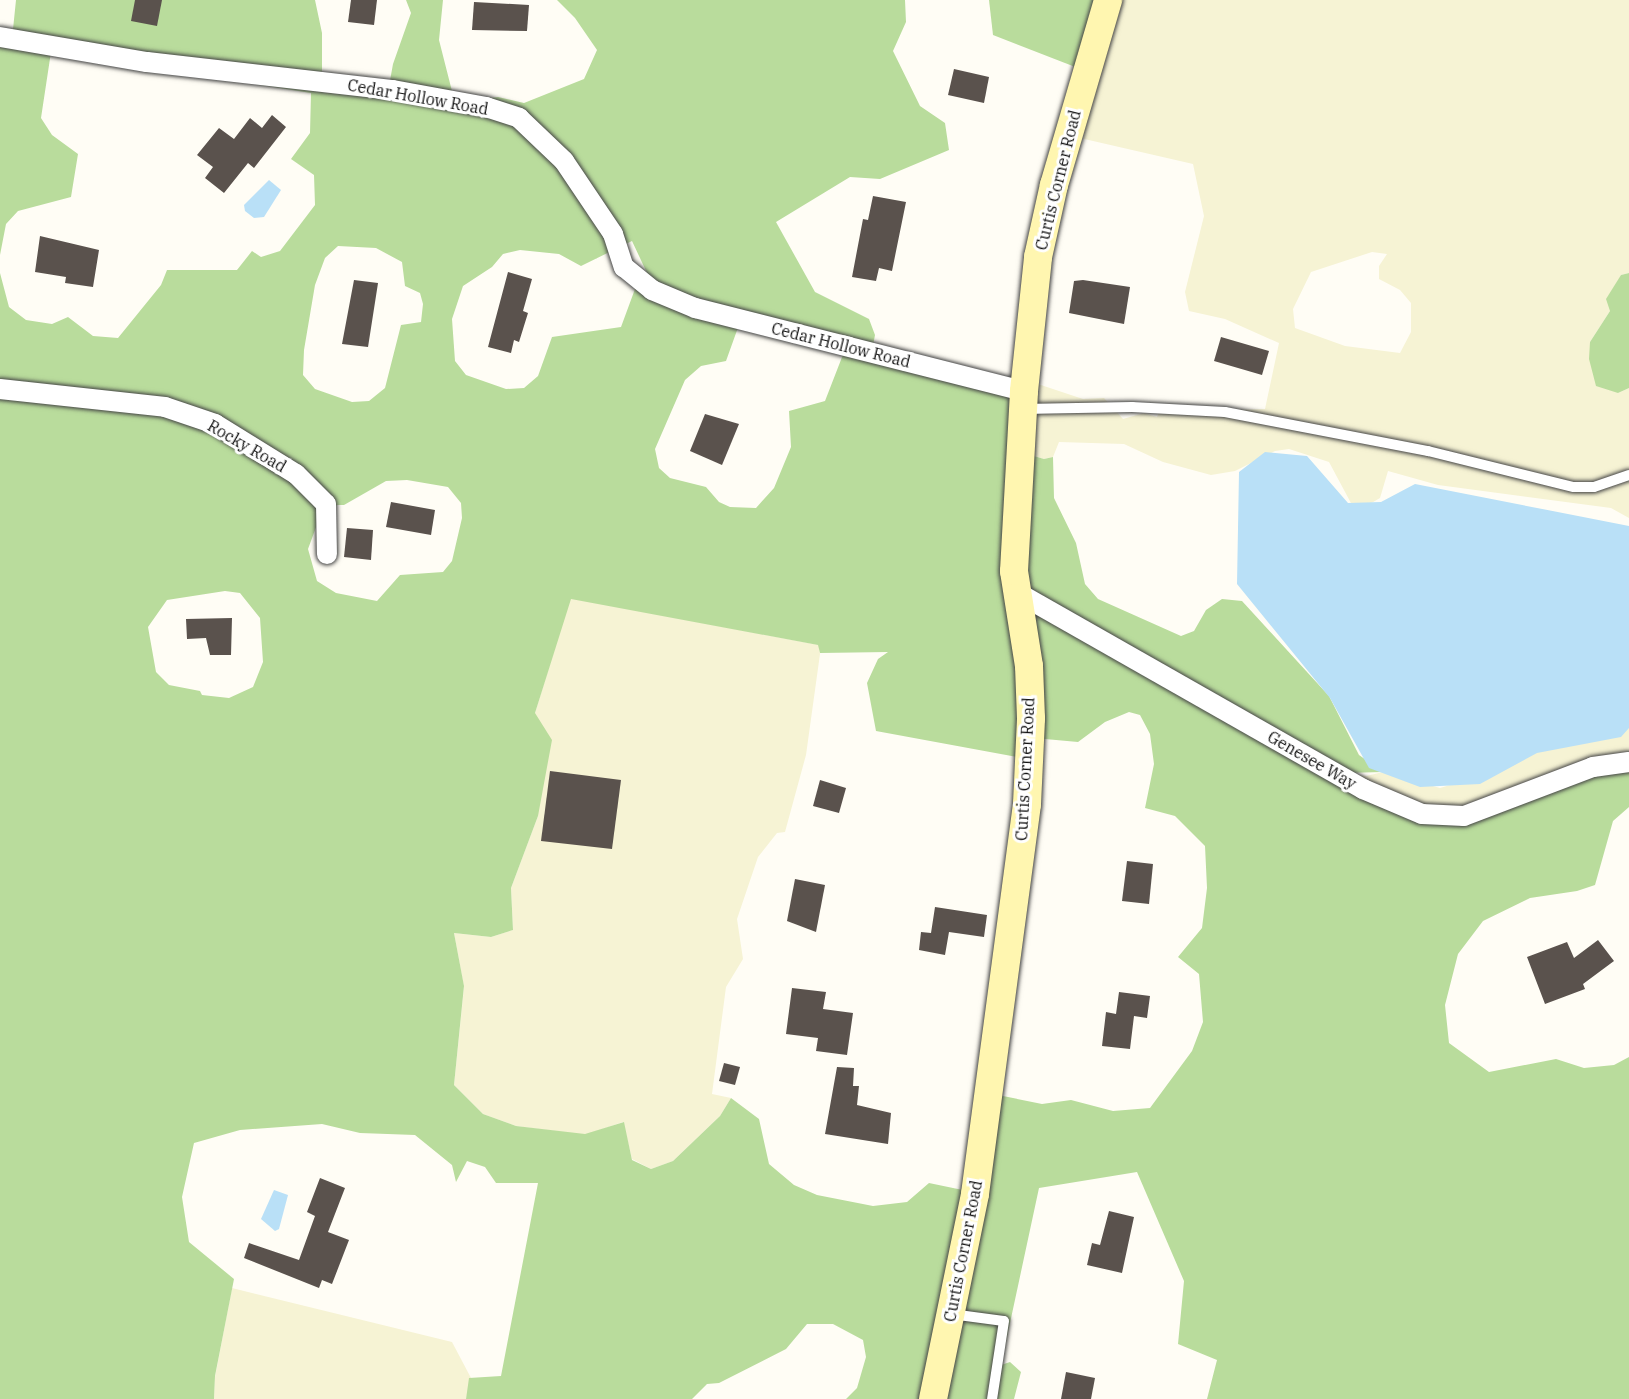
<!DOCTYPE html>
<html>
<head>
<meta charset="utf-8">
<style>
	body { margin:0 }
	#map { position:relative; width:1629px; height:1399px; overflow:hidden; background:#fffdf5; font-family:"IBM Plex Serif",serif }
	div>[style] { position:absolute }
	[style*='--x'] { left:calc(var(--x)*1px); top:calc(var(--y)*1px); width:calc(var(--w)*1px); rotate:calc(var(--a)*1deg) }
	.farmland>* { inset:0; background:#f6f3d4 }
	.forest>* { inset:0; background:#b9dc9c }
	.water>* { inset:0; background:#b9e0f7 }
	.building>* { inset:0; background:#5a524d }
	.roads { filter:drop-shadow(0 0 2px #444) drop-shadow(0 0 2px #444) }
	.lane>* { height:10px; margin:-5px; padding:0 5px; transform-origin:5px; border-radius:5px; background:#fff }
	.street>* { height:20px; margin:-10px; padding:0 10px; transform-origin:10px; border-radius:10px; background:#fff }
	.secondary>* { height:28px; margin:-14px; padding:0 14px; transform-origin:14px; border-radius:14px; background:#fff6b0 }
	span { translate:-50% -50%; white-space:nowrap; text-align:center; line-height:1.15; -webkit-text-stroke:6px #fff; paint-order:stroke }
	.street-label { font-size:16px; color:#111 }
</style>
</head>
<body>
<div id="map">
	<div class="farmland">
		<i style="clip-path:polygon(evenodd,1103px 0,1629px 0,1629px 273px,1621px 275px,1610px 311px,1590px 342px,1618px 393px,1629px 388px,1629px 518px,1611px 508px,1438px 485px,1388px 471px,1380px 498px,1368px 505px,1352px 505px,1329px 462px,1289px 449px,1275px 451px,1235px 471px,1211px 475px,1163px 462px,1124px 444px,1059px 442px,1053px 457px,1044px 459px,1013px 450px,1038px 384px,1083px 399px,1104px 398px,1123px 419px,1144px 413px,1157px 417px,1159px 412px,1265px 409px,1279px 343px,1225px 319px,1189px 311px,1185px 292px,1204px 216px,1193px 164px,1067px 135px,1103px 0,1372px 252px,1387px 254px,1379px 266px,1379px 279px,1400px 290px,1411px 303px,1411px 332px,1400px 353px,1345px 346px,1295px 328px,1293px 309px,1311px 272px,1372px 252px)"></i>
		<i style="clip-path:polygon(570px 598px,819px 645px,820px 654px,806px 755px,785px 832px,777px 833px,758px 857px,737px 919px,743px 959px,726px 987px,712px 1094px,731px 1098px,720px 1116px,673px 1161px,651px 1169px,632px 1159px,623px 1122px,585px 1135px,516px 1126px,483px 1114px,454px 1085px,464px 987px,454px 933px,491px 937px,513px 930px,511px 888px,538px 816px,535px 713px)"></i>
		<i style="clip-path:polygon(1629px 720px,1629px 764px,1434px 817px,1342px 773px,1366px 776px,1383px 772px,1440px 788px,1460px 782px,1515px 745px)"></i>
		<i style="clip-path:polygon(232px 1288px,452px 1342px,471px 1378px,466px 1399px,214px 1399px,215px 1377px)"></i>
	</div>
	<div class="forest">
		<i style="clip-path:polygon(evenodd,16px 0,315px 0,322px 33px,322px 92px,378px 98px,387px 97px,393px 64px,411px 13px,406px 0,443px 0,439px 40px,455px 103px,498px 97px,524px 103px,584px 79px,597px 50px,575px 18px,557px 0,905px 0,906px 22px,893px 51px,920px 106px,945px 123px,949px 150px,880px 179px,850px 177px,776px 222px,815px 292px,869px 319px,875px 335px,871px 355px,1013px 398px,1013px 450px,1044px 459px,1053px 457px,1054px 498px,1076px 543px,1085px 584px,1098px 599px,1181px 636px,1194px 631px,1206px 610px,1222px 599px,1242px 601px,1329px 696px,1359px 755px,1383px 772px,1344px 773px,1434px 817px,1629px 764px,1629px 807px,1613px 821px,1595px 885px,1577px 891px,1530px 898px,1483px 921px,1458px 954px,1445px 1005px,1449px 1043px,1489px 1072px,1556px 1059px,1584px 1068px,1614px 1065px,1629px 1057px,1629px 1399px,1207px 1399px,1217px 1360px,1178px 1344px,1184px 1281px,1137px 1172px,1039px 1188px,1001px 1365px,1010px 1362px,1021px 1372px,1014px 1399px,846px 1399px,857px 1388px,866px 1357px,863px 1340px,833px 1324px,807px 1324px,786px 1349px,719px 1383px,707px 1384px,692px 1399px,466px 1399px,469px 1378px,501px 1376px,538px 1183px,496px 1183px,485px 1167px,467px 1161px,456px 1182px,452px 1165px,415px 1135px,360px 1133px,322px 1124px,240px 1130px,194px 1143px,182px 1197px,189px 1242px,234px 1279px,215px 1376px,214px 1399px,0 1399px,0 273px,9px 307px,26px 320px,52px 324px,68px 317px,93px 336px,118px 338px,161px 285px,167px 270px,237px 270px,252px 251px,261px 257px,280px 251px,315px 205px,314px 175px,291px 159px,310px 133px,311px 93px,51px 52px,41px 118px,52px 135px,78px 154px,71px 197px,18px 211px,6px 224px,0 255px,0 39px,12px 39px,16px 0,632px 241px,647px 273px,635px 289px,621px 327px,552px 337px,538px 376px,524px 388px,506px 389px,466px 375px,455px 361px,452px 319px,463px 286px,492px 267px,503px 254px,520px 250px,559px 254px,581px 266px,632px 241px,16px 0,338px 246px,376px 248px,402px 262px,405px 286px,420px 293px,423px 304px,421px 322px,401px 325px,385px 388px,369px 401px,352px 402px,315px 389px,303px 375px,304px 350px,315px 285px,325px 258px,338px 246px,16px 0,740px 322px,844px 352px,825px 401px,789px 411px,791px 447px,774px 488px,756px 508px,730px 507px,719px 502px,706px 487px,670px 478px,659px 468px,655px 449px,685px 380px,701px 366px,726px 361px,740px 322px,16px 0,407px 480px,448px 487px,461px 503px,462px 518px,452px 561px,443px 572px,400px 575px,377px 601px,336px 593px,317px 581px,308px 549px,318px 522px,337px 505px,344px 505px,386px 481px,407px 480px,16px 0,225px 591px,240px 593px,260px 618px,263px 662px,253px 687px,229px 698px,202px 695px,200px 691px,169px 685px,156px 672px,148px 627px,167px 600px,225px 591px,16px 0,571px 599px,818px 645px,820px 653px,888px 652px,878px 659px,867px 683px,876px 731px,1017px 757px,1034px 738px,1078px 742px,1105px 722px,1129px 712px,1140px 715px,1150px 734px,1154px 764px,1145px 808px,1175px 816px,1205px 846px,1207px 888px,1202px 928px,1178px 957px,1199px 974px,1203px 1022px,1192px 1051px,1150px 1108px,1113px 1111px,1071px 1100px,1042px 1104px,993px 1094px,977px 1193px,929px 1183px,907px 1202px,873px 1206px,817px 1195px,794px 1185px,769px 1164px,759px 1119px,731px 1098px,720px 1116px,673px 1161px,651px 1169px,632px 1160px,624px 1122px,585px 1134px,516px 1126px,483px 1114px,454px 1085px,464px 986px,454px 933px,491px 937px,513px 930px,511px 888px,538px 816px,552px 740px,535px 713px,571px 599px)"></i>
		<i style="clip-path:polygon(989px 0,1103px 0,1083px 70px,993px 35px)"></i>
		<i style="clip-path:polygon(1629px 273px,1629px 388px,1618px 393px,1596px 386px,1589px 359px,1590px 342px,1610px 311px,1606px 299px,1621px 275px)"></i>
	</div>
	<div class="water">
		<i style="clip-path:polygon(269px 180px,281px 190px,264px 217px,254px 218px,245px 211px,244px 205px)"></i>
		<i style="clip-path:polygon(1265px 452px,1307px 456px,1348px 503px,1381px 502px,1415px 484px,1629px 526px,1629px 728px,1621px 737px,1537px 753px,1480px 784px,1420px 787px,1369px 768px,1330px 698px,1237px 584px,1239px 472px)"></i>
		<i style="clip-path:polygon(274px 1190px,288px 1195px,279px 1229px,275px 1231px,261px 1219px)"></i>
	</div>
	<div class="building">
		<i style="clip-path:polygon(135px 0,162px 0,157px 26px,131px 21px)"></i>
		<i style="clip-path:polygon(351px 0,377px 0,374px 25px,348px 22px)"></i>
		<i style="clip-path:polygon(474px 2px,529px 5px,527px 31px,472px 30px)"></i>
		<i style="clip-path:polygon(954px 69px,989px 77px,984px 103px,948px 95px)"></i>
		<i style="clip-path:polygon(272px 115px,286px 127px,254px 168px,248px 163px,224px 193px,205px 178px,213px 167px,197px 155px,219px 128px,234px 139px,250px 118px,262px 128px)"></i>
		<i style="clip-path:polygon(873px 196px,906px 202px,892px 271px,879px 268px,876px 281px,852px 277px,863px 219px,868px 220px)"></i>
		<i style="clip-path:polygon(40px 236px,99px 250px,93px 287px,65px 283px,66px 277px,35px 272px)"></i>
		<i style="clip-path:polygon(508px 272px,532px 279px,523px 311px,528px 313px,519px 342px,514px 340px,511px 353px,488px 347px)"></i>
		<i style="clip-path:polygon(354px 280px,378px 283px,368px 347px,342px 344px)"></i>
		<i style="clip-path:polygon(1083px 280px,1130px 287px,1124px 324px,1069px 313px,1074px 281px)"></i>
		<i style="clip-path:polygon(1221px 337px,1269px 351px,1262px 375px,1214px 361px)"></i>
		<i style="clip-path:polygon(705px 414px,739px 424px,722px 465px,690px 451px)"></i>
		<i style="clip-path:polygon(391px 502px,435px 510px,431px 535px,386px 527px)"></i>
		<i style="clip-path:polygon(347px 528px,373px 530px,371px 560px,344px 557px)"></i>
		<i style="clip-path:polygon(232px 618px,231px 655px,210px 655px,206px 638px,187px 639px,186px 619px)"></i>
		<i style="clip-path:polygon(550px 771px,621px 780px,612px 849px,541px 841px)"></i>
		<i style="clip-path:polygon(820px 780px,846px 788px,839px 813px,813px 806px)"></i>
		<i style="clip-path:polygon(1127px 861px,1153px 864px,1149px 904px,1122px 901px)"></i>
		<i style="clip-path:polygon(795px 879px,825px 885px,816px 932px,787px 921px)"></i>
		<i style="clip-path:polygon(935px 907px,987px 915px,984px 937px,949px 932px,945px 955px,919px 950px,921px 932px,931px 933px)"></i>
		<i style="clip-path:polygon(1598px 940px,1614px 961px,1583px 984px,1585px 989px,1545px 1004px,1527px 957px,1567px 942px,1574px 958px)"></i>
		<i style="clip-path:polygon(792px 988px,826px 992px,823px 1009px,853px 1013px,847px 1055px,816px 1051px,818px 1038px,786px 1034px)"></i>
		<i style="clip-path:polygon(1119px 992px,1150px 996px,1147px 1018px,1134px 1016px,1130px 1049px,1102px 1046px,1106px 1012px,1116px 1014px)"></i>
		<i style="clip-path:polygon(724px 1063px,740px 1067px,735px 1085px,719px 1081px)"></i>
		<i style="clip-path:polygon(837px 1067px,854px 1068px,853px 1086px,859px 1086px,857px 1105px,891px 1113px,888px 1144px,825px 1134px)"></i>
		<i style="clip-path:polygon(320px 1178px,345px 1188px,328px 1232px,349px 1240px,332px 1284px,322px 1280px,319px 1288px,244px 1258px,249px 1243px,299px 1260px,315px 1216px,307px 1212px)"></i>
		<i style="clip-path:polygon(1109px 1211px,1134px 1217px,1122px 1273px,1087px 1265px,1092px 1243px,1100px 1245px)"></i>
		<i style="clip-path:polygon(1066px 1372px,1095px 1378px,1091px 1399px,1061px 1399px)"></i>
	</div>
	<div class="roads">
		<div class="lane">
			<i style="--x:1023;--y:409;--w:109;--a:-1.1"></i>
			<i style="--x:1132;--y:407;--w:93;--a:3.1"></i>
			<i style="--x:1225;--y:412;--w:207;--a:10.9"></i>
			<i style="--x:1428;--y:451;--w:150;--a:13.9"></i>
			<i style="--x:1574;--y:487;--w:20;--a:0"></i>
			<i style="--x:1594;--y:487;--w:37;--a:-19"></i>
			<i style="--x:951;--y:1314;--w:53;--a:7.5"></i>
			<i style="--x:1004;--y:1321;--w:79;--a:98.7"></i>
		</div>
		<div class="street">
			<i style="--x:0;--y:37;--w:149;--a:9.7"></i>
			<i style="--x:147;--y:62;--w:248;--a:6.5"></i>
			<i style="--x:393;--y:90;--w:95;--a:10.4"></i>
			<i style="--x:486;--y:107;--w:35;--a:18"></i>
			<i style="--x:519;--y:118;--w:62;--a:43.7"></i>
			<i style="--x:564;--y:161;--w:88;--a:56.1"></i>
			<i style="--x:613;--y:234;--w:35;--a:72"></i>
			<i style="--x:624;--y:267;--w:36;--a:39"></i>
			<i style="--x:652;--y:290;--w:47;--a:22.7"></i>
			<i style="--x:695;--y:308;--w:339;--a:14.2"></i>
			<i style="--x:0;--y:389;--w:166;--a:6.2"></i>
			<i style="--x:165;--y:407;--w:53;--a:18.8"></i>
			<i style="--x:215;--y:424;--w:95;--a:31.7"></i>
			<i style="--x:296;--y:474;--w:42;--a:45"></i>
			<i style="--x:326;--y:504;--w:50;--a:88.9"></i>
			<i style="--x:1018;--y:593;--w:397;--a:29.6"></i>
			<i style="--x:1363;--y:789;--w:64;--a:23"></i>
			<i style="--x:1422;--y:814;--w:42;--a:2.7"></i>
			<i style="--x:1464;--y:816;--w:138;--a:-20.8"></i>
			<i style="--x:1593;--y:767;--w:36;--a:-8"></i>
		</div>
		<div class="secondary">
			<i style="--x:933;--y:1399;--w:209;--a:-78.4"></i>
			<i style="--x:975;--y:1194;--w:393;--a:-82.4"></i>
			<i style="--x:1027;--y:804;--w:86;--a:-87.3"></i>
			<i style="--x:1031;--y:718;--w:52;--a:-92.2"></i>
			<i style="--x:1029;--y:666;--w:96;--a:-99"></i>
			<i style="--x:1014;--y:571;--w:180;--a:-86.8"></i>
			<i style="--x:1024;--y:391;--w:135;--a:-84"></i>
			<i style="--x:1038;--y:257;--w:74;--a:-77.5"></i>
			<i style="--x:1054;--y:185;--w:193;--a:-73.7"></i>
		</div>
	</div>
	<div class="street-label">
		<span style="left:418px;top:97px;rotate:10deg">Cedar Hollow Road</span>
		<span style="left:1058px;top:180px;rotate:-76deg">Curtis Corner Road</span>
		<span style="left:841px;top:345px;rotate:14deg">Cedar Hollow Road</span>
		<span style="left:247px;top:446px;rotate:30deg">Rocky Road</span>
		<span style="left:1312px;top:760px;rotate:30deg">Genesee Way</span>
		<span style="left:1025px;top:769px;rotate:-87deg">Curtis Corner Road</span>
		<span style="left:963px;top:1251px;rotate:-79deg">Curtis Corner Road</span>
	</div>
</div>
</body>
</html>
